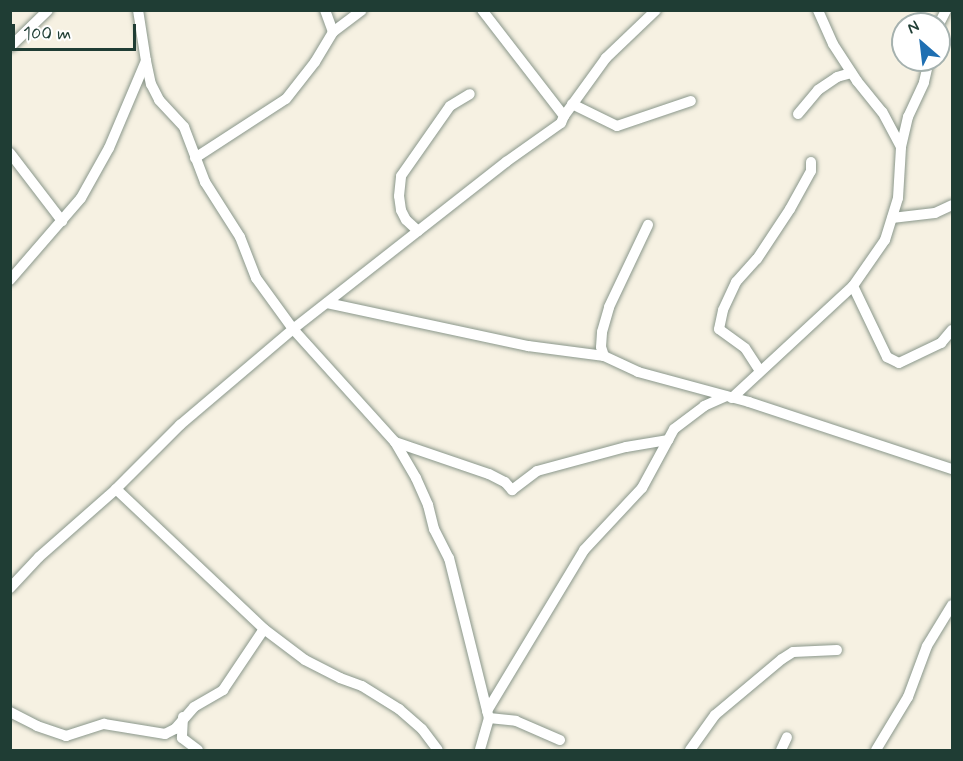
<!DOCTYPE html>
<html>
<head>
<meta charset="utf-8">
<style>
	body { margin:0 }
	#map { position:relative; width:963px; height:761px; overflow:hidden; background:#f6f1e2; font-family:Mynerve,sans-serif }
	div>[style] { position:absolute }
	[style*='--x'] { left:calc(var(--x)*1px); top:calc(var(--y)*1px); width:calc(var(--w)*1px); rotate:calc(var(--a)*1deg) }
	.roads { filter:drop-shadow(0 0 2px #8a978b) drop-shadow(0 0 2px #8a978b) }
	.minor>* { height:10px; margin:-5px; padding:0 5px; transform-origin:5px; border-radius:5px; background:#fff }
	span { translate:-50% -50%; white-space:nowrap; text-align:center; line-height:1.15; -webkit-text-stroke:5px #fff; paint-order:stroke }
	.frame { position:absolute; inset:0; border:12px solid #1f3d34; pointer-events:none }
	.north { position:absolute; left:891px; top:12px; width:60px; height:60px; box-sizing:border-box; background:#fff; border:2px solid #a5b1ae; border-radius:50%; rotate:332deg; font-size:16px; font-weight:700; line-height:24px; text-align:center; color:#1f3d34 }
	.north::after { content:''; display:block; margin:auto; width:21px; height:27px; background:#1f6fb2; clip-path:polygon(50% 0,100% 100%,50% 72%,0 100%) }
	.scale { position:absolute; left:12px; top:24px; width:124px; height:27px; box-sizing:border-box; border:3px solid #1f3d34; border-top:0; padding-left:8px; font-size:18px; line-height:21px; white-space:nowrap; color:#1f3d34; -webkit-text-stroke:4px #fff; paint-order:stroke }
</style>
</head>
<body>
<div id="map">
	<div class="roads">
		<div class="minor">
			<i style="--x:325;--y:10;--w:23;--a:70"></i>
			<i style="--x:939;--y:24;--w:16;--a:-63"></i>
			<i style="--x:10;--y:47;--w:53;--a:-44.2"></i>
			<i style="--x:146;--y:61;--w:24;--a:78"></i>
			<i style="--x:151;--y:84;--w:18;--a:63"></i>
			<i style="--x:159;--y:100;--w:37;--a:47"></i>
			<i style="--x:184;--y:127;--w:59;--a:69.1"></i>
			<i style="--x:205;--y:182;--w:65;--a:57.5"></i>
			<i style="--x:240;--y:237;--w:44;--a:68.7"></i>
			<i style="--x:256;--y:278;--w:63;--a:54"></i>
			<i style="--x:293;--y:329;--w:152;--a:47.9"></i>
			<i style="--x:395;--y:442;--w:42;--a:59.7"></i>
			<i style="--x:416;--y:478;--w:30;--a:66"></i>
			<i style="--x:428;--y:505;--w:25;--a:76"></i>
			<i style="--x:434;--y:529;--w:33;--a:63"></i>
			<i style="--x:449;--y:558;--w:165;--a:76"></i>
			<i style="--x:489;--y:718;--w:33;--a:106"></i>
			<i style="--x:572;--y:104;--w:50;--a:26.1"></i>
			<i style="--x:617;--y:126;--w:78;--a:-18.7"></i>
			<i style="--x:798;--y:114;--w:31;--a:-50"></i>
			<i style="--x:818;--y:90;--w:23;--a:-34"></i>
			<i style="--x:837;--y:77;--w:15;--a:-16"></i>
			<i style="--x:564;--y:116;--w:72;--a:-54.1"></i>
			<i style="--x:606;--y:58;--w:69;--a:-43.8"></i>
			<i style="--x:901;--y:147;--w:31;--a:-77"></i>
			<i style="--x:908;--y:117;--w:38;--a:-65"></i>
			<i style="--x:924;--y:82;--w:23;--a:-77"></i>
			<i style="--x:10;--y:153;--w:86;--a:52.6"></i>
			<i style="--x:195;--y:158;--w:108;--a:-33"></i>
			<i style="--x:286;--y:99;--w:47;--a:-51.9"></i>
			<i style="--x:315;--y:62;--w:35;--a:-59"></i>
			<i style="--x:333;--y:32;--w:36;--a:-37"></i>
			<i style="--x:892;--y:218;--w:43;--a:-6.6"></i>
			<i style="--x:935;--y:213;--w:19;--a:-25"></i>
			<i style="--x:418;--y:231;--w:16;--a:-137"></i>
			<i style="--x:406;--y:220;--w:11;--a:-117"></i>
			<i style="--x:401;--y:210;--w:14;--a:-98"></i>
			<i style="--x:399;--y:196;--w:20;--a:-84"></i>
			<i style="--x:401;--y:176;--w:85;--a:-55"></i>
			<i style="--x:450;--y:106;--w:23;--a:-31"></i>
			<i style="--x:10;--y:280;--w:108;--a:-49.1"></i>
			<i style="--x:81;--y:198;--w:57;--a:-60.8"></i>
			<i style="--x:109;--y:148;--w:95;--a:-67"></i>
			<i style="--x:146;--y:61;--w:52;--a:-98.9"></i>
			<i style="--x:853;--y:286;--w:79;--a:64.4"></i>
			<i style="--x:887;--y:357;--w:13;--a:27"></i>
			<i style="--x:899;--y:363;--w:47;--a:-25.5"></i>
			<i style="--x:941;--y:343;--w:17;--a:-50"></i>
			<i style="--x:327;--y:303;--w:206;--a:12.1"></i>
			<i style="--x:528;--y:346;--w:77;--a:7.5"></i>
			<i style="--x:604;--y:356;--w:38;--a:25"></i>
			<i style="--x:638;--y:372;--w:115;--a:15.1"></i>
			<i style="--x:749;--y:402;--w:214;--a:18.3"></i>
			<i style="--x:604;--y:356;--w:9;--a:-108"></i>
			<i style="--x:601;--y:347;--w:15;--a:-86"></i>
			<i style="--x:602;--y:332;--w:26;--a:-74"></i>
			<i style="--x:609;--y:307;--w:91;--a:-64.6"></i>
			<i style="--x:760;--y:371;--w:27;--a:-123"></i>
			<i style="--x:745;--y:348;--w:32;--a:-144"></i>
			<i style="--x:719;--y:329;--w:19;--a:-78"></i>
			<i style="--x:723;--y:310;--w:31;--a:-65"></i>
			<i style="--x:736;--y:282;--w:31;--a:-48"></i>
			<i style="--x:757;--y:259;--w:60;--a:-56.6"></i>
			<i style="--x:790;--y:209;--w:43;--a:-61.1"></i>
			<i style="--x:811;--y:171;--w:9;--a:-90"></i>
			<i style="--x:732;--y:398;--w:165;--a:-42.8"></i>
			<i style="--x:853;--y:286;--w:56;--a:-55.2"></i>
			<i style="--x:885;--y:240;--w:44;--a:-72.8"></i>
			<i style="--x:898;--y:198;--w:51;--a:-86.6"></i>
			<i style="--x:901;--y:147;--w:40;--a:-118"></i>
			<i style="--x:882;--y:112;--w:40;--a:-129"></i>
			<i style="--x:857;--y:81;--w:44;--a:-123"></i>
			<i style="--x:833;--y:44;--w:37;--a:-114"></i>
			<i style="--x:395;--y:442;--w:99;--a:18.8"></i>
			<i style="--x:489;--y:474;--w:18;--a:27"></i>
			<i style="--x:505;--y:482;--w:11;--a:49"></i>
			<i style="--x:512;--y:490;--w:31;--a:-37"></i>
			<i style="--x:537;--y:471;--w:92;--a:-15.1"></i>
			<i style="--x:626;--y:447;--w:43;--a:-9.5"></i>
			<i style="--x:116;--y:489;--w:204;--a:43.4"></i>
			<i style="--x:264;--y:629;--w:51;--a:37.1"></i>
			<i style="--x:305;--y:660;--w:39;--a:27"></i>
			<i style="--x:340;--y:678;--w:23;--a:20"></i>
			<i style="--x:362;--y:686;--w:44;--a:31.9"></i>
			<i style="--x:399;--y:709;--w:30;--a:41"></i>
			<i style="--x:422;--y:729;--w:26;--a:53"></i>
			<i style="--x:10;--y:588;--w:42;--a:-46.9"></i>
			<i style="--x:39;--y:557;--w:103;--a:-41.4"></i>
			<i style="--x:116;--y:489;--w:91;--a:-45"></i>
			<i style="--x:180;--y:425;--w:148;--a:-40.3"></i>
			<i style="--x:293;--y:329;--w:271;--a:-38.1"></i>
			<i style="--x:506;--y:162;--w:67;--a:-35.3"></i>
			<i style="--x:561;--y:123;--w:8;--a:-67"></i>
			<i style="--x:564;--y:116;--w:134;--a:-127.7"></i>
			<i style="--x:487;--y:711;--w:188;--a:-58.9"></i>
			<i style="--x:584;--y:550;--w:85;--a:-46.9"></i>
			<i style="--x:642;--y:488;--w:67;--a:-61.5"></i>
			<i style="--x:674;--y:429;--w:38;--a:-37"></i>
			<i style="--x:704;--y:406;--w:24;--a:-24"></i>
			<i style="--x:10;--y:712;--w:30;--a:27"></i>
			<i style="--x:37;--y:726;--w:31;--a:19"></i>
			<i style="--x:66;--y:736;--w:40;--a:-18"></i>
			<i style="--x:104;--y:724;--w:62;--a:9.3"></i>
			<i style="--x:165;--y:734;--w:11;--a:-27"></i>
			<i style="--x:175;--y:729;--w:29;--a:-49"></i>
			<i style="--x:194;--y:707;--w:34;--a:-30"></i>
			<i style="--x:223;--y:690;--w:73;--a:-56.1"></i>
			<i style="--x:183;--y:717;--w:21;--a:93"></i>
			<i style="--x:182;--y:738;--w:20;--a:37"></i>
			<i style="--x:489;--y:718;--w:27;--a:6"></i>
			<i style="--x:516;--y:721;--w:48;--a:23.4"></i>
			<i style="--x:690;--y:750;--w:43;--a:-54.5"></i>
			<i style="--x:715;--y:715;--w:87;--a:-39.9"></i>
			<i style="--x:782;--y:659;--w:13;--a:-32"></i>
			<i style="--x:793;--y:652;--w:44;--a:-2.6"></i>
			<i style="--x:781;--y:750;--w:14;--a:-65"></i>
			<i style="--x:876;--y:750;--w:62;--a:-58.9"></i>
			<i style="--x:908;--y:697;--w:54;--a:-69.6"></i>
			<i style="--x:927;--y:646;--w:48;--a:-58.6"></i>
		</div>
	</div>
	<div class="frame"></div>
	<div class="north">N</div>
	<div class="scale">100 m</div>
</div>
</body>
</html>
